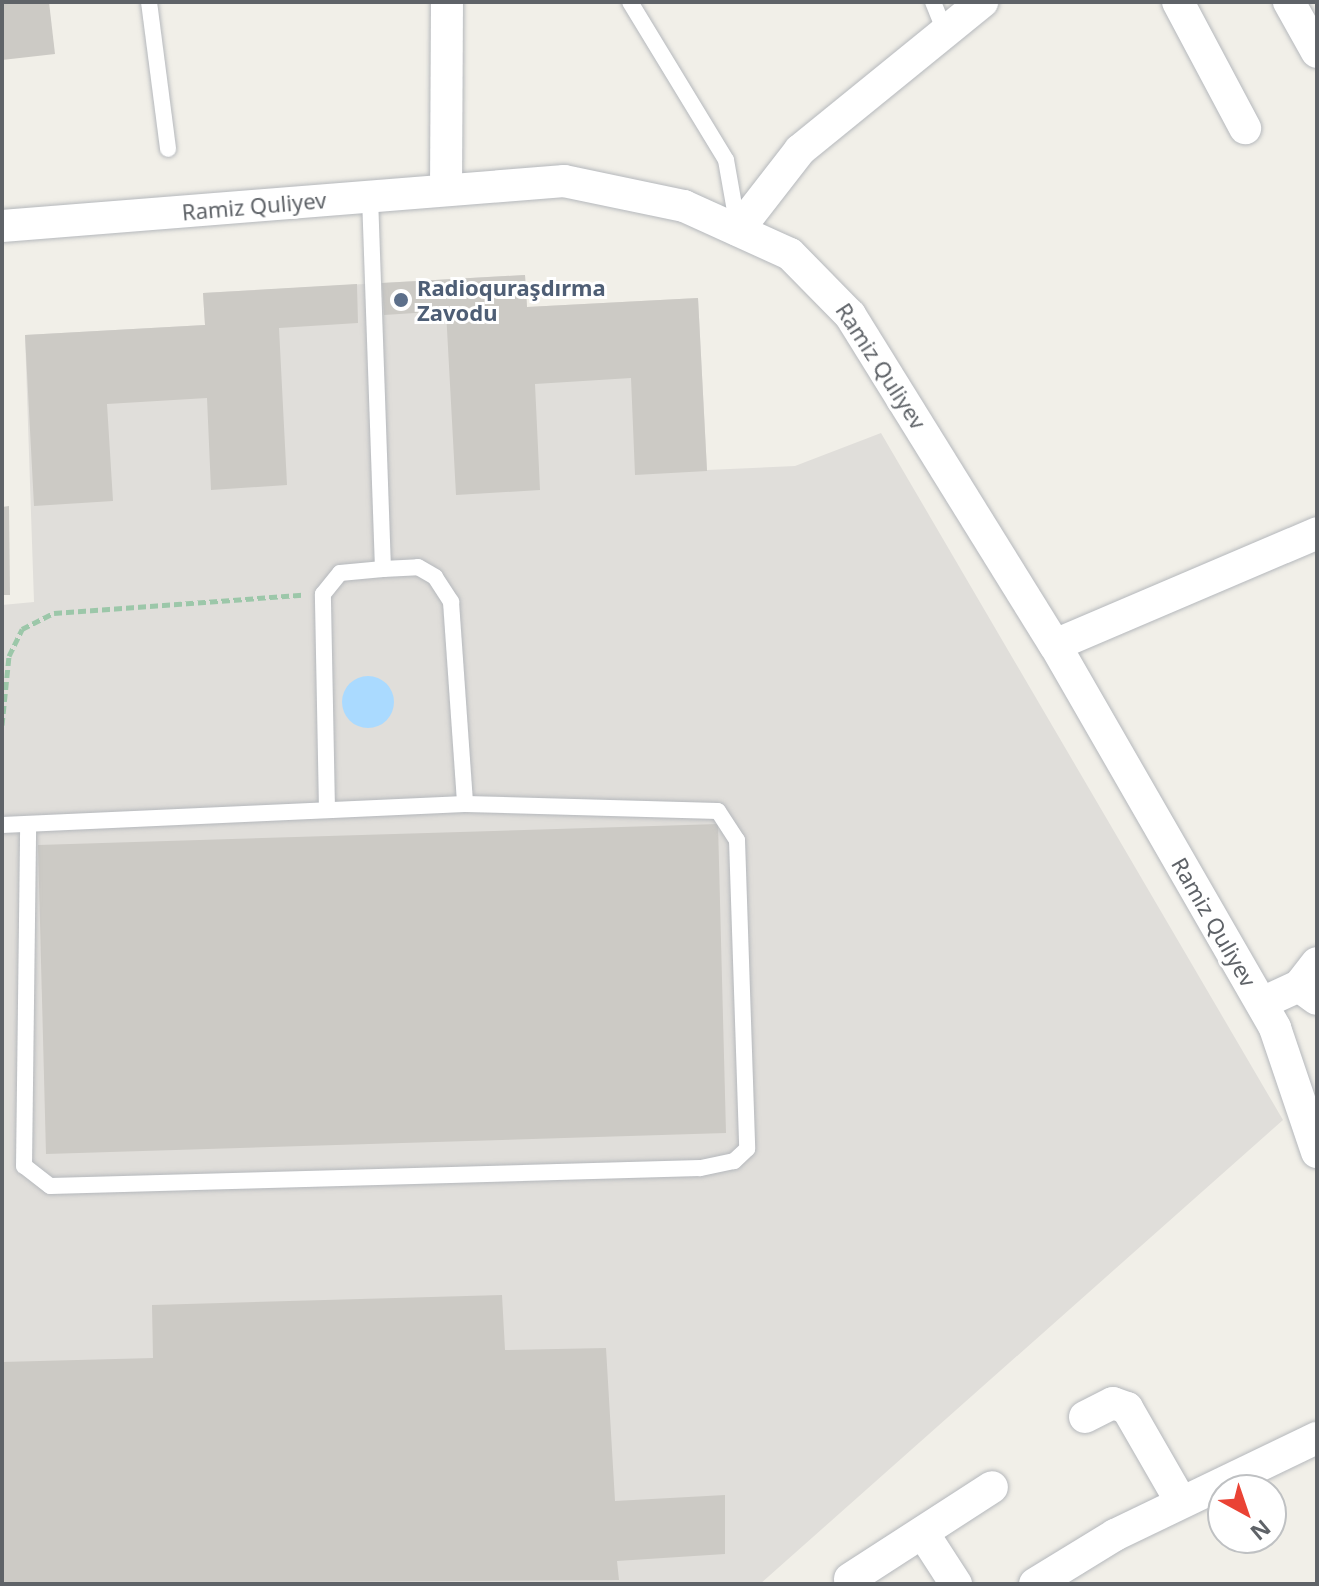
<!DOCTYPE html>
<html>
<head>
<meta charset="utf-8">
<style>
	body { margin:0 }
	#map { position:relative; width:1319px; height:1586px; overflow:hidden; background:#f1efe8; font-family:"Noto Sans",sans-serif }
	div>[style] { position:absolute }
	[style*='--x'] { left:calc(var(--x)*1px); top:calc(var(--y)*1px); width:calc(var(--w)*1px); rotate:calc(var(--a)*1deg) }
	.industrial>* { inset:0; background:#e0deda }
	.water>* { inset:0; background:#aadaff }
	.round { border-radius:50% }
	.building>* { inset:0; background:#cccac5 }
	.path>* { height:5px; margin-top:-2.5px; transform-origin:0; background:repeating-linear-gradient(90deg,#9cc7a9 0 8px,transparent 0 12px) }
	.roads { filter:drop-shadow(0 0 2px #b5b8bc) drop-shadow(0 0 2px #b5b8bc) }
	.lane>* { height:16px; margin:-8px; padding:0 8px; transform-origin:8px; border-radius:8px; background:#fff }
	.street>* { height:32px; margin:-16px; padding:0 16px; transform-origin:16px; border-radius:16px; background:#fff }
	.dots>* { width:22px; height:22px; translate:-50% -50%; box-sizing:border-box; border:4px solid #fff; border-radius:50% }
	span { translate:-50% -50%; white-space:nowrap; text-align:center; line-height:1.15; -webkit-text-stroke:6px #fff; paint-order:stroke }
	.street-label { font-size:22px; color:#5f6368 }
	.service-label { font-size:22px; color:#4e5e75; font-weight:700 }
	.left { translate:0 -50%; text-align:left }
	.frame { position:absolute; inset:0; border:4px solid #5f6368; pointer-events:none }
	.north { position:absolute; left:1207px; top:1474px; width:80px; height:80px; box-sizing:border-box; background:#fff; border:2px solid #bfc1c3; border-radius:50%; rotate:140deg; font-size:22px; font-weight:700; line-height:32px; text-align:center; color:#5f6368 }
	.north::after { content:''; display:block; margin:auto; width:28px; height:36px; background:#ea4335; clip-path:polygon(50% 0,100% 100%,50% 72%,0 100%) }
</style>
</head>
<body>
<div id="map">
	<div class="industrial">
		<i style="clip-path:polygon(525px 275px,527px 307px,698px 298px,707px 470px,795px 466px,881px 433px,1283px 1120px,760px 1584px,2px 1584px,2px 605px,34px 602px,25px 335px,205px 325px,203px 293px)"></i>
	</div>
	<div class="water">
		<i class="round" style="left:342px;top:676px;width:52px;height:52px"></i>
	</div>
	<div class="building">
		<i style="clip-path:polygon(2px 2px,49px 2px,55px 54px,2px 60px)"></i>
		<i style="clip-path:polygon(525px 275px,527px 307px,698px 298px,707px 471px,635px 475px,631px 378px,535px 384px,540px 490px,456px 495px,446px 311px,384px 315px,382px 283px)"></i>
		<i style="clip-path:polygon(357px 284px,358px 323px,279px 328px,287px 485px,211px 490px,207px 398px,107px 404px,113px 501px,34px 506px,25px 335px,205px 325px,203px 293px)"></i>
		<i style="clip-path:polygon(9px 506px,10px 595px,2px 595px,2px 507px)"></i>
		<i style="clip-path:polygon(718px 824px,726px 1133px,46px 1154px,38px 845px)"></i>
		<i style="clip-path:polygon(502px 1295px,505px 1350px,606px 1348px,615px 1501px,725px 1495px,725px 1554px,617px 1561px,619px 1580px,2px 1584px,2px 1362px,153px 1358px,152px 1305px)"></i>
	</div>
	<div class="path">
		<i style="--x:2;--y:725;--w:69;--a:-84.2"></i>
		<i style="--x:9;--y:656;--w:30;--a:-64"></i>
		<i style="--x:22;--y:629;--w:36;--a:-27"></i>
		<i style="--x:54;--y:613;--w:249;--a:-4.2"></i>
	</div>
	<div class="roads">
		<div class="lane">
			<i style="--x:149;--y:2;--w:148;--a:82.6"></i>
			<i style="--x:630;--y:2;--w:185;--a:58.7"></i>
			<i style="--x:726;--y:160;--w:69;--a:80"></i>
			<i style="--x:933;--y:2;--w:32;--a:68"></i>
			<i style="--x:383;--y:569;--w:35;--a:-3"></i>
			<i style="--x:418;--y:567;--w:20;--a:30"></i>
			<i style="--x:435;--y:577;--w:30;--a:57"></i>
			<i style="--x:451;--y:602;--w:202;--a:86"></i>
			<i style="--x:327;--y:810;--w:216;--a:-91.1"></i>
			<i style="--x:323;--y:594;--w:27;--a:-51"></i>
			<i style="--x:340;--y:573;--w:43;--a:-5.3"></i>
			<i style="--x:383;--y:569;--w:372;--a:-92"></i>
			<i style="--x:2;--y:825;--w:463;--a:-2.6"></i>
			<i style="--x:465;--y:804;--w:253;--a:1.6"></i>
			<i style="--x:718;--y:811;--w:35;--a:57"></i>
			<i style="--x:737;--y:840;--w:309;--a:88.1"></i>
			<i style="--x:747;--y:1149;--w:18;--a:137"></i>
			<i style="--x:734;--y:1161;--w:35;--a:168"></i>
			<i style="--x:700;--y:1168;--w:650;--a:178.41"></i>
			<i style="--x:50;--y:1186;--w:33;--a:-142"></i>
			<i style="--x:24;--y:1166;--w:342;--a:-89.3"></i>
		</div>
		<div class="street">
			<i style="--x:1178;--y:2;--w:143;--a:62"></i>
			<i style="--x:1289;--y:2;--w:57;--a:60.8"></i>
			<i style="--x:446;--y:190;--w:188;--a:-89.7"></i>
			<i style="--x:2;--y:226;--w:564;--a:-4.58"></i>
			<i style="--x:564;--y:181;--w:123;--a:11.8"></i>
			<i style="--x:684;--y:206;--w:116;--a:24.4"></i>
			<i style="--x:790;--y:254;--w:86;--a:45.5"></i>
			<i style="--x:850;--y:315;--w:388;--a:58.2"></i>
			<i style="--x:1055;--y:645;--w:442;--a:60.1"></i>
			<i style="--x:1275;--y:1028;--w:131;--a:71.3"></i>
			<i style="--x:738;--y:230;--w:101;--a:-52.2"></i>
			<i style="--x:800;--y:150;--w:235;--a:-39.1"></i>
			<i style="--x:1055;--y:645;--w:285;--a:-23.1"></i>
			<i style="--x:1299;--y:986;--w:29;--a:-52"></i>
			<i style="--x:1262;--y:1003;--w:41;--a:-24.7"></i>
			<i style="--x:1299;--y:986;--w:22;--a:36"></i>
			<i style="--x:1085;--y:1417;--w:31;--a:-27"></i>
			<i style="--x:1113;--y:1403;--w:15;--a:20"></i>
			<i style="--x:1127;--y:1408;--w:108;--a:60.1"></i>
			<i style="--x:923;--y:1533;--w:61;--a:57.1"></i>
			<i style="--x:850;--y:1579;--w:169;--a:-32.9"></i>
			<i style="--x:1035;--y:1584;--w:94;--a:-31.5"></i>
			<i style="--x:1115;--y:1535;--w:224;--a:-25.7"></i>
		</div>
	</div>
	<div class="dots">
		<i style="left:401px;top:300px;background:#5c6f8a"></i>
	</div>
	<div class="street-label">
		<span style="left:254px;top:206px;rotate:-5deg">Ramiz Quliyev</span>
		<span style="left:881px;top:366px;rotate:57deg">Ramiz Quliyev</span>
		<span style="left:1214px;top:922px;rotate:60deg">Ramiz Quliyev</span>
	</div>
	<div class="service-label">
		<span class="left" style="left:417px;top:300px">Radioquraşdırma<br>Zavodu</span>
	</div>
	<div class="frame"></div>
	<div class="north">N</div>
</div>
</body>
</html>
